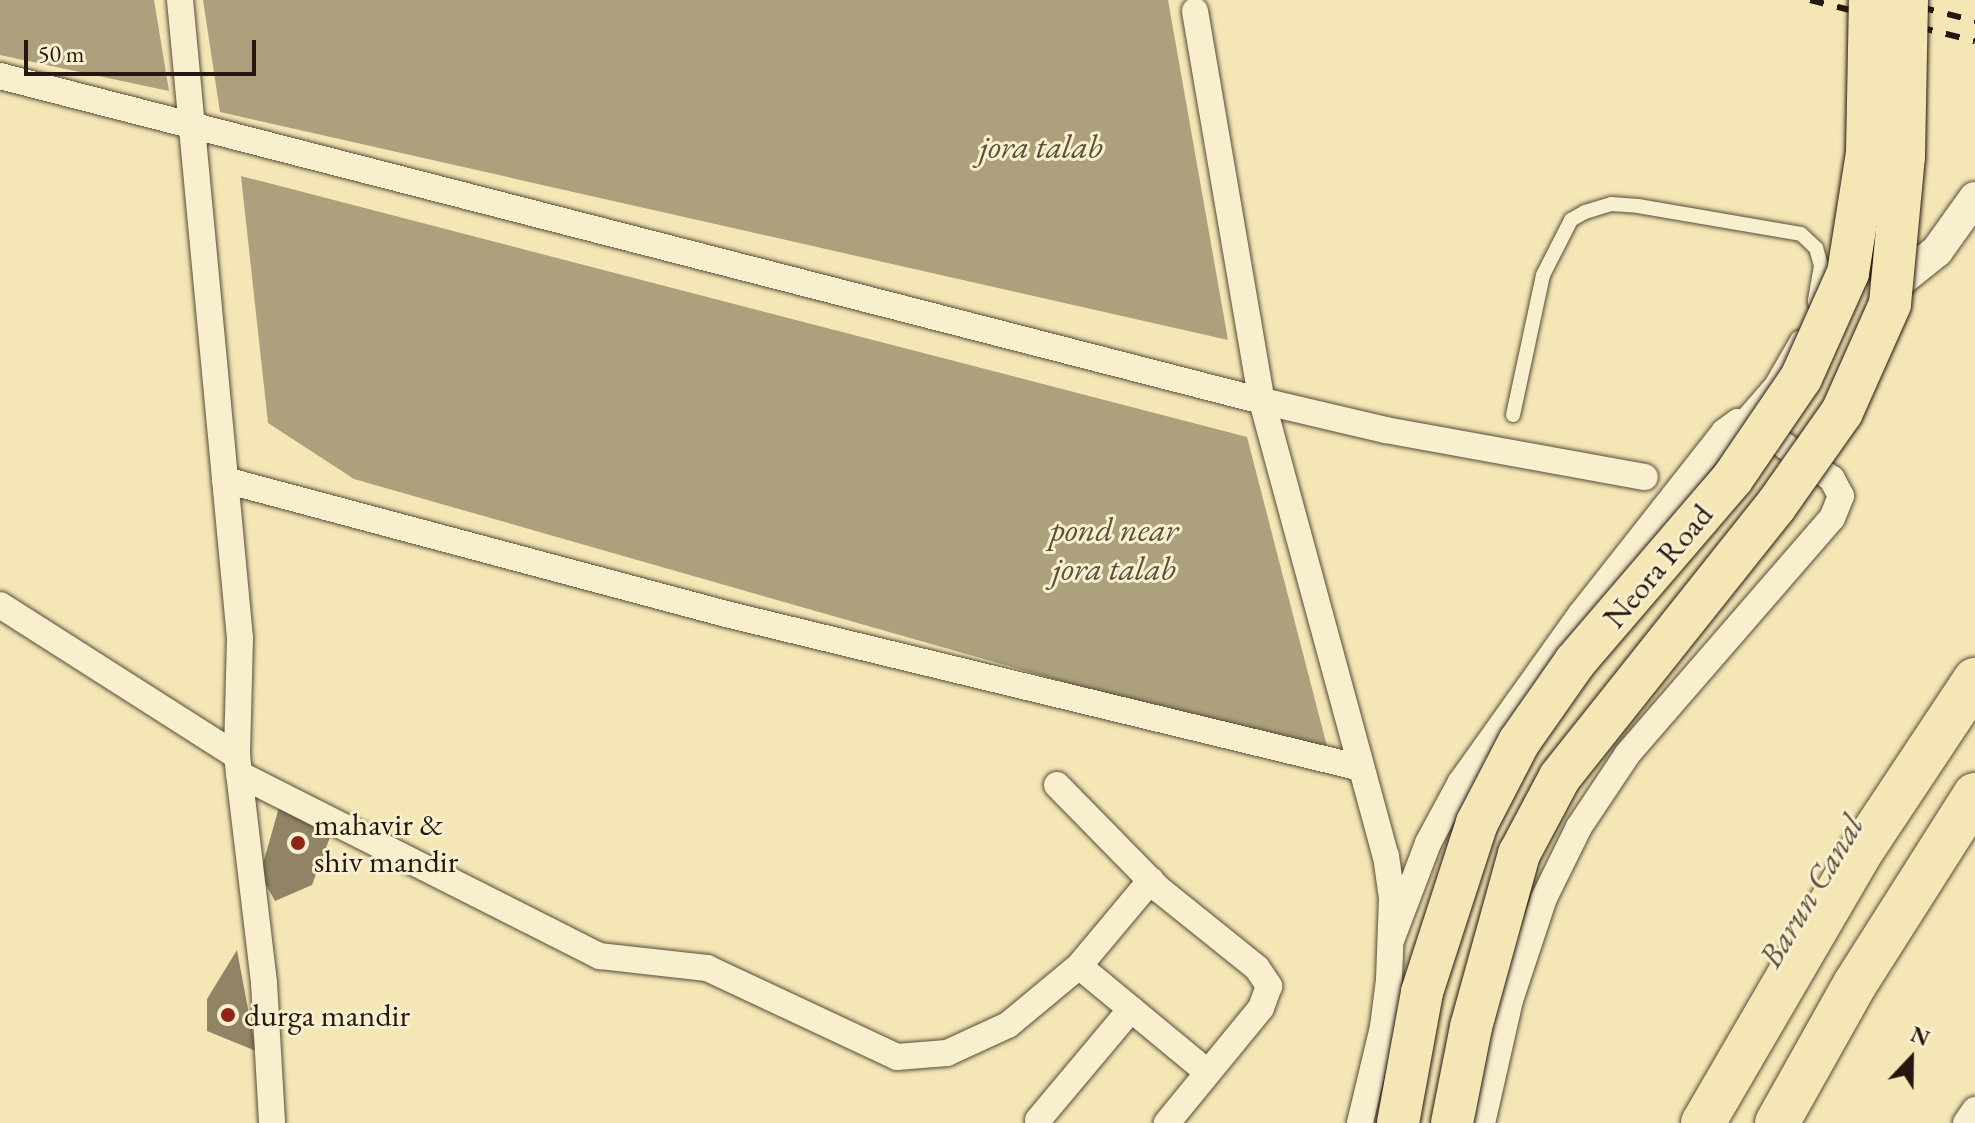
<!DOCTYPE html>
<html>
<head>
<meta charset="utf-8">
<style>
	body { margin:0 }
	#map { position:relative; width:1975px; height:1123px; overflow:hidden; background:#f4e6b5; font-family:"EB Garamond",serif }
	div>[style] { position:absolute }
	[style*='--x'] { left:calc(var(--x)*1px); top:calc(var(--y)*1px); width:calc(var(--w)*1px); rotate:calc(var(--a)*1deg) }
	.water>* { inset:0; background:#ada07d }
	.building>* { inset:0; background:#908366 }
	.roads { filter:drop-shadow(0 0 2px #574b39) drop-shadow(0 0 2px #574b39) }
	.service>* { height:14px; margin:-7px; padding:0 7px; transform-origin:7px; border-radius:7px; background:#f8efcf }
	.minor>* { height:26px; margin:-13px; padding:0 13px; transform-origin:13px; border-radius:13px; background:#f8efcf }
	.tertiary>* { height:32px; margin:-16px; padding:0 16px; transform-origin:16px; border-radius:16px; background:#f8efcf }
	.motorway>* { height:44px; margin:-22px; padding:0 22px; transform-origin:22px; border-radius:22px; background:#f4e6b5 }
	.rail>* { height:6px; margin-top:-3px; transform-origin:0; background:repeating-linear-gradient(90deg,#231710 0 14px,transparent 0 28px) }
	.bridges { filter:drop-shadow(0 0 2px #231710) drop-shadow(0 0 2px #231710) }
	.primary-bridge>* { height:42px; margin:-21px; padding:0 21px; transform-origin:21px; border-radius:21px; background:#f4e6b5 }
	.dots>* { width:22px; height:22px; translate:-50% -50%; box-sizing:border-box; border:4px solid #f8efcf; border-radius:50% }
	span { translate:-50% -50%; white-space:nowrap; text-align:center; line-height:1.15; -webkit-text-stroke:6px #f8efcf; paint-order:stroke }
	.street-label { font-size:32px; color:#231710 }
	.poi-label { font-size:32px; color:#231710 }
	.left { translate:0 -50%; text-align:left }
	.water-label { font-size:34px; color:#5a4e3c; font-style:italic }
	.north { position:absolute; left:1871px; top:1019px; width:80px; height:80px; -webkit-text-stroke:6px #f8efcf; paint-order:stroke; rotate:22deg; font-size:22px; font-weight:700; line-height:32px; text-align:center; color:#231710 }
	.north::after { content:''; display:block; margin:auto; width:28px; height:36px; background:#231710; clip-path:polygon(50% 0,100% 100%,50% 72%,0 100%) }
	.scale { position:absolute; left:24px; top:40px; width:232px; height:36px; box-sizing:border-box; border:4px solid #231710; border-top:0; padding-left:10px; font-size:24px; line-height:28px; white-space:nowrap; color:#231710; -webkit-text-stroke:6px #f8efcf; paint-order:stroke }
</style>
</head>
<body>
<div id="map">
	<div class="water">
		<i style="clip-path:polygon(0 0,154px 0,169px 91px,0 55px)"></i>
		<i style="clip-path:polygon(203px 0,1168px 0,1228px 340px,220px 112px)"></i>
		<i style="clip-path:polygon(241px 176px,1247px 437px,1330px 758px,354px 479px,268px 423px)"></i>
	</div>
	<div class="building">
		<i style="clip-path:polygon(280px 804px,335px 824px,312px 885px,275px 901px,260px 874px)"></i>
		<i style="clip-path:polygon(237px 950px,256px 1051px,207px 1031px,207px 999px)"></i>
	</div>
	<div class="roads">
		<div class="service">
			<i style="--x:1513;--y:415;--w:143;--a:-77.9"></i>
			<i style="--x:1543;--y:275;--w:62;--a:-63"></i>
			<i style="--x:1571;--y:220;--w:16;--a:-30"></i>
			<i style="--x:1585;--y:212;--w:27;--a:-17"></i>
			<i style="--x:1611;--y:204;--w:27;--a:4"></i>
			<i style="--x:1638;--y:206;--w:165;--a:9.7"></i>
			<i style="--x:1801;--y:234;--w:21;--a:43"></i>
			<i style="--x:1816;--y:248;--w:19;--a:74"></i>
			<i style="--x:1821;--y:266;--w:36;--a:100"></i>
			<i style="--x:1738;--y:422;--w:52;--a:-48.9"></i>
			<i style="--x:1772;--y:383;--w:52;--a:-60"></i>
		</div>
		<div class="minor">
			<i style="--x:180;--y:0;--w:641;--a:84.63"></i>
			<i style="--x:240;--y:638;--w:118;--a:91.5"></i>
			<i style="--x:237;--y:756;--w:229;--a:83.2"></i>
			<i style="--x:264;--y:983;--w:140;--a:86.7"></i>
			<i style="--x:1195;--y:11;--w:396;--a:80.3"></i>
			<i style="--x:1262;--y:401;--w:472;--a:74.8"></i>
			<i style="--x:1386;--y:856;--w:42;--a:81.9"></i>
			<i style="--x:1392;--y:898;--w:82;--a:92.1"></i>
			<i style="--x:1389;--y:980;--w:47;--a:97.3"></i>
			<i style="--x:1383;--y:1027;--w:99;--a:103.5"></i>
			<i style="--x:0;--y:76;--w:1303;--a:14.44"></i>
			<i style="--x:1262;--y:401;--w:127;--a:13.2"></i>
			<i style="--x:1386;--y:430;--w:263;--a:10.3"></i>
			<i style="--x:225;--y:480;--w:519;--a:14.97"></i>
			<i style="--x:726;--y:614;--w:653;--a:13.63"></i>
			<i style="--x:0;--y:605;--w:281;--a:32.5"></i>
			<i style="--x:239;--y:774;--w:404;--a:26.8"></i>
			<i style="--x:600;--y:956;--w:108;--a:6.4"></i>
			<i style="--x:707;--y:968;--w:210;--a:25.1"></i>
			<i style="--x:897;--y:1057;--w:50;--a:-4.6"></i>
			<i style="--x:947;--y:1053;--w:67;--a:-24.7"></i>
			<i style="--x:1008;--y:1025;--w:92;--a:-39.7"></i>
			<i style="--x:1079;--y:966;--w:112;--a:-50.1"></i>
			<i style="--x:1057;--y:785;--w:147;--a:45.6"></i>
			<i style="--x:1160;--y:890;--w:124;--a:38.8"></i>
			<i style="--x:1257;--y:968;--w:22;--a:56"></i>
			<i style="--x:1269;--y:986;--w:23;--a:110"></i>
			<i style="--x:1261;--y:1008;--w:149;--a:129.3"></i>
			<i style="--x:1392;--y:938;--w:102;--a:-69.2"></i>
			<i style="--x:1428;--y:843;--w:69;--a:-61.6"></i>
			<i style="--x:1461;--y:782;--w:206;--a:-54.5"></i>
			<i style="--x:1581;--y:614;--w:231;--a:-51.8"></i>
			<i style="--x:1724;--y:432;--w:17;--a:-36"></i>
			<i style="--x:1738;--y:422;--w:17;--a:10"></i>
			<i style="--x:1755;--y:425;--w:94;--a:35"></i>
			<i style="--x:1832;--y:479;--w:19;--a:62"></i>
			<i style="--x:1841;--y:496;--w:24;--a:112"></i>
			<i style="--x:1832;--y:518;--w:313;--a:130.9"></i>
			<i style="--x:1627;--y:755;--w:87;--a:123.7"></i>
			<i style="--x:1579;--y:827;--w:79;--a:116.2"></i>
			<i style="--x:1544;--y:898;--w:108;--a:108.4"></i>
			<i style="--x:1510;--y:1000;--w:126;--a:102.8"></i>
			<i style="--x:1079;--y:966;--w:166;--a:39.6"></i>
			<i style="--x:1038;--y:1120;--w:145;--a:-50"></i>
			<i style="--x:1966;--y:1123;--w:16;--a:-55"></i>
		</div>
		<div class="tertiary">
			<i style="--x:1892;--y:287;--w:58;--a:-38.7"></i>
			<i style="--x:1937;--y:251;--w:65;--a:-54.4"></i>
		</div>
		<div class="motorway">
			<i style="--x:1703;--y:1123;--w:312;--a:-59.8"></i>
			<i style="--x:1860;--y:853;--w:208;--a:-56.4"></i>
			<i style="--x:1777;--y:1123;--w:159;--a:-60.7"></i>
			<i style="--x:1855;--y:984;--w:224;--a:-57.6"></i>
		</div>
	</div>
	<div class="rail">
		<i style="--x:1810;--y:0;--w:170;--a:14"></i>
		<i style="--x:1893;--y:0;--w:85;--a:14.4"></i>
	</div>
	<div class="bridges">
		<div class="primary-bridge">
			<i style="--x:1398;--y:1123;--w:133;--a:-79.6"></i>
			<i style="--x:1422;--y:992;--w:178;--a:-72"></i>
			<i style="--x:1477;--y:823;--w:91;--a:-62.6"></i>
			<i style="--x:1519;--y:742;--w:98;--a:-55"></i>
			<i style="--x:1575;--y:662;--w:241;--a:-49.4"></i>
			<i style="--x:1732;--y:479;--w:122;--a:-55.7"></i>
			<i style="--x:1801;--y:378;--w:115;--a:-65.9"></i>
			<i style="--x:1848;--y:273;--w:121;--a:-81"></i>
			<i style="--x:1867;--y:153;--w:153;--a:-88.9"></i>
			<i style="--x:1452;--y:1123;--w:98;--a:-78.8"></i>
			<i style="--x:1471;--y:1027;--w:180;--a:-74.5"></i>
			<i style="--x:1519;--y:854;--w:87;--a:-62"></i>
			<i style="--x:1560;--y:777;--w:345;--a:-51.5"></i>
			<i style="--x:1775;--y:507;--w:116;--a:-54.8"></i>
			<i style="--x:1842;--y:412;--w:118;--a:-66"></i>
			<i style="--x:1890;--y:304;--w:149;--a:-84.6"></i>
			<i style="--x:1904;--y:156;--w:156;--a:-88.9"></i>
		</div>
	</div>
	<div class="dots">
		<i style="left:298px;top:843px;background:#8f2418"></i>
		<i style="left:228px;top:1015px;background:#8f2418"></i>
	</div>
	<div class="street-label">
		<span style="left:1658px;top:566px;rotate:-50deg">Neora Road</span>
	</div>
	<div class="poi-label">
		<span class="left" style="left:314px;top:843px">mahavir &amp;<br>shiv mandir</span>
		<span class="left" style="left:244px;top:1015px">durga mandir</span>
	</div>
	<div class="water-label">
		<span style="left:1041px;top:147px">jora talab</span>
		<span style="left:1114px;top:549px">pond near<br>jora talab</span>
		<span style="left:1811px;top:891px;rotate:-59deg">Barun Canal</span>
	</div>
	<div class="north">N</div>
	<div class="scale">50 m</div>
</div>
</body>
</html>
